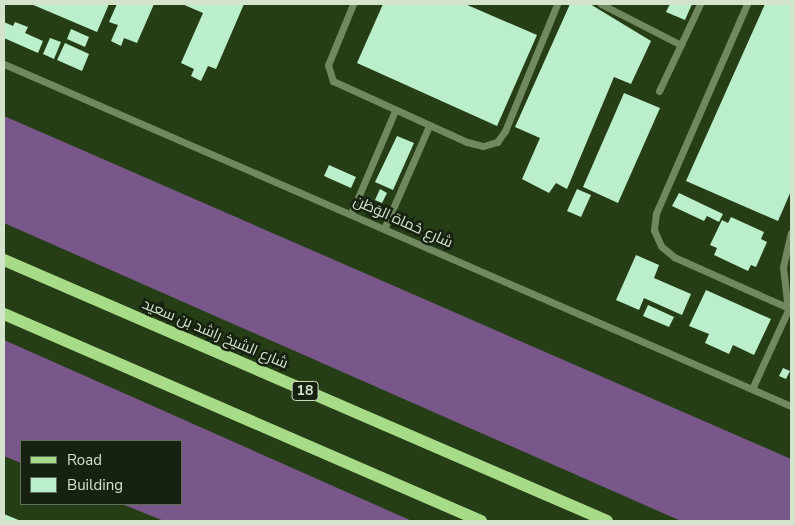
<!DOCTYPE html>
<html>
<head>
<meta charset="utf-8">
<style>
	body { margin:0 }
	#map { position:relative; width:795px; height:525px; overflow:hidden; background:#263e15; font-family:"Nunito Sans",Cairo,sans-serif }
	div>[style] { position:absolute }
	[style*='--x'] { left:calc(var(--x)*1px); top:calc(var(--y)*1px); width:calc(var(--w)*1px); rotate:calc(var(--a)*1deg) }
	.forest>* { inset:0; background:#79578a }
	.building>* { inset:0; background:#bbefcb }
	.lane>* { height:7px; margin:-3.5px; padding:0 3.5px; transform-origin:3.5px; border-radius:3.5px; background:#708961 }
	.primary>* { height:12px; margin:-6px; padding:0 6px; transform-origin:6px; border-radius:6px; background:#a7db87 }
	span { translate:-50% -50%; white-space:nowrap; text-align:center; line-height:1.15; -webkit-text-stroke:5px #162110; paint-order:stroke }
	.shield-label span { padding:1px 4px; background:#162110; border:1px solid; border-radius:4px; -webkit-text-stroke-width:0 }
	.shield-label { font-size:14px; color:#d4e3cb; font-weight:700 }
	.street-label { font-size:15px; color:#d4e3cb }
	.frame { position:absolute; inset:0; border:5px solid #d4e3cb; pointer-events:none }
	.legend { position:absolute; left:20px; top:440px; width:162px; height:65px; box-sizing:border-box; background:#162110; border:1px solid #626f5b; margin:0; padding:6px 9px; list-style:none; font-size:15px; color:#d4e3cb }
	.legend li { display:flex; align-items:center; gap:10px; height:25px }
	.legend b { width:25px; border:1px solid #626f5b }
</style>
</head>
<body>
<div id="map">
	<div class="forest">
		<i style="clip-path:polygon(4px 116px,791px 459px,791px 521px,681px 521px,4px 223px)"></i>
		<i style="clip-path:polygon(4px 340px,412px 521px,164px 521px,122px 504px,181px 504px,181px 441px,21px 441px,21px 463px,4px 456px)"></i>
	</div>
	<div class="building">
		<i style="clip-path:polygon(31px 4px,109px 4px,97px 32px)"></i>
		<i style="clip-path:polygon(117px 4px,154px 4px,137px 43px,124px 38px,121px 46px,111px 41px,118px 25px,109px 22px)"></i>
		<i style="clip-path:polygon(182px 4px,244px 4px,216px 69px,208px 66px,201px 81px,191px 76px,194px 69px,181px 63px,203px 13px)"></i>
		<i style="clip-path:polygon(383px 4px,465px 4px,537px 35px,497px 126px,357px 63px)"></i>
		<i style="clip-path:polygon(570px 4px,590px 4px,651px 41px,631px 84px,614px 77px,567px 189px,556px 183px,549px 193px,522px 179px,540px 138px,515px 127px)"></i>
		<i style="clip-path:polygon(670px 4px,692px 4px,685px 20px,666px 12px)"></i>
		<i style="clip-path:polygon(765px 4px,791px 4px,791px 191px,778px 221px,686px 181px)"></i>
		<i style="clip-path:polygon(4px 22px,13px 26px,15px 22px,28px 27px,25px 33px,43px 41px,38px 53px,4px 38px)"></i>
		<i style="clip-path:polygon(71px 29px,89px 37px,85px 47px,67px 39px)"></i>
		<i style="clip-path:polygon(50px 38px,61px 42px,54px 59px,43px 54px)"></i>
		<i style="clip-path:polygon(65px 43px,89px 54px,82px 71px,57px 60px)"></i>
		<i style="clip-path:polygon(624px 93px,660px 108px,618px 203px,583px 187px)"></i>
		<i style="clip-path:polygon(397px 136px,414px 143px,393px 190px,375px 182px)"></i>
		<i style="clip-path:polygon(329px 165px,356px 177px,351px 188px,324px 176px)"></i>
		<i style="clip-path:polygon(380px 189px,387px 193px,382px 203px,375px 200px)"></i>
		<i style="clip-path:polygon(577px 189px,591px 195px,581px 217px,567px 211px)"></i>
		<i style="clip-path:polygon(679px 193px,723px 214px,719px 222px,707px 216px,704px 221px,672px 206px)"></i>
		<i style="clip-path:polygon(731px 217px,764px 232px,761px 239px,767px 242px,756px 267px,751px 265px,748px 271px,714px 255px,717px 248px,710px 245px,722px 220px,728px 223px)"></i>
		<i style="clip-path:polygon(636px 255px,659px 265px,654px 278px,691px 294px,682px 315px,644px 298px,639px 310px,616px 300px)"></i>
		<i style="clip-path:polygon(706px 290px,771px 319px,754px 355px,733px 345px,729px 354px,705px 343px,709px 334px,689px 326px)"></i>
		<i style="clip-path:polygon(648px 305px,674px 317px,669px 327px,643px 316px)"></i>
		<i style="clip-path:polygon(783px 368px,790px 371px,786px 379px,779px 376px)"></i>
		<i style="clip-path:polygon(4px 514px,21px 521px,4px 521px)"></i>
	</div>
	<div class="lane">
		<i style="--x:353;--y:4;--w:66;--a:112.3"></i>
		<i style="--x:328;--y:65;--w:17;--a:73"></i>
		<i style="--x:333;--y:81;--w:147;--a:24.5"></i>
		<i style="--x:467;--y:142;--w:16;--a:14"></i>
		<i style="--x:483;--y:146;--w:15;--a:-16"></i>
		<i style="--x:497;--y:142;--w:14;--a:-54"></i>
		<i style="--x:505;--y:131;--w:137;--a:-67.7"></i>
		<i style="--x:601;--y:4;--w:90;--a:27.1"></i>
		<i style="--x:747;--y:4;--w:228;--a:113.5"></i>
		<i style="--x:656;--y:213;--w:17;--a:97"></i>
		<i style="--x:654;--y:230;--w:17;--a:66"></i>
		<i style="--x:661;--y:246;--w:17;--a:40"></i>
		<i style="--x:674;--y:257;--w:128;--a:24"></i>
		<i style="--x:4;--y:64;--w:858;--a:23.49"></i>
		<i style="--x:659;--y:91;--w:96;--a:-64.8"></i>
		<i style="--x:351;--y:214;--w:112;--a:-66.9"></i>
		<i style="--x:384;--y:229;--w:112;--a:-66.4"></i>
		<i style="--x:752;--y:389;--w:87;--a:-65.5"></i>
		<i style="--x:788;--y:310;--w:43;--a:-96.6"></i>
		<i style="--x:783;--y:267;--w:35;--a:-77"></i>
	</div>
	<div class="primary">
		<i style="--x:4;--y:260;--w:657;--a:23.4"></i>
		<i style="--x:4;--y:314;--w:520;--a:23.46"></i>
	</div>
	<div class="shield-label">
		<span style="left:305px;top:391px">18</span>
	</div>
	<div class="street-label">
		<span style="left:403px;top:222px;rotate:24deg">شارع حُماة الوَطَن</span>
		<span style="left:215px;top:334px;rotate:23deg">شارع الشيخ راشد بن سعيد</span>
	</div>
	<div class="frame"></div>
	<ul class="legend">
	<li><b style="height:6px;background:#a7db87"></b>Road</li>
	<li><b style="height:14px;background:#bbefcb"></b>Building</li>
	</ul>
</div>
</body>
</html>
